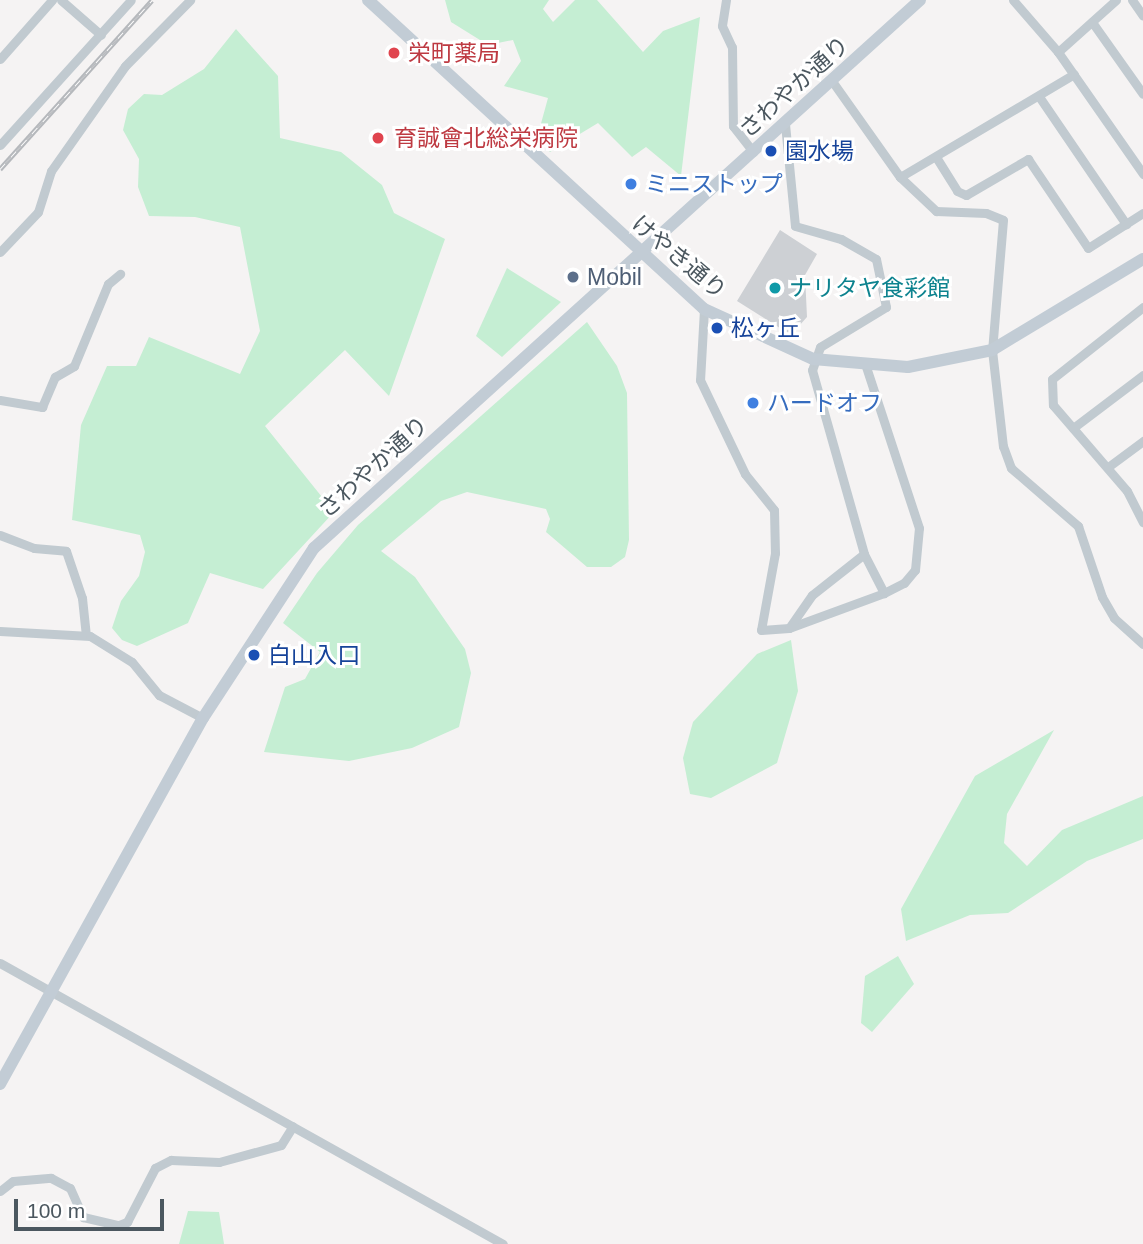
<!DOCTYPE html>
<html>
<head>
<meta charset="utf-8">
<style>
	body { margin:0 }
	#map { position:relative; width:1143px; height:1244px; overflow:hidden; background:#f5f3f3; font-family:Helvetica,"Noto Sans JP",sans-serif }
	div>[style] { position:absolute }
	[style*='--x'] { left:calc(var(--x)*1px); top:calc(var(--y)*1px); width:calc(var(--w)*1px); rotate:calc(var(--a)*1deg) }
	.green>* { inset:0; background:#c5eed3 }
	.building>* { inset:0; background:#cdd0d4 }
	.street>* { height:9px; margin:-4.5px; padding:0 4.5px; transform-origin:4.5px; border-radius:4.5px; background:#c1cad0 }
	.secondary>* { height:12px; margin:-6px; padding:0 6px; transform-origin:6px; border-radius:6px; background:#c2ccd5 }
	.rail>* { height:5px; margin-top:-2.5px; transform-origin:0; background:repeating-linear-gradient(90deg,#fff 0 8px,#b5b8bc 0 16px); box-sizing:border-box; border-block:2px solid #b5b8bc }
	.dots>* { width:19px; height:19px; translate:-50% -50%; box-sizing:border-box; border:4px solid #fff; border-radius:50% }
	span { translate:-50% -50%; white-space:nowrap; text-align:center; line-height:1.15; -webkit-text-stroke:6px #fff; paint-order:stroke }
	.health-label { font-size:23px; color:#be3a42 }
	.left { translate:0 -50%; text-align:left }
	.street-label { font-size:23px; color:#4b575f }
	.transit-label { font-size:23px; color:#164399 }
	.shop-label { font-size:23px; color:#366cbe }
	.service-label { font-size:23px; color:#4e5e75 }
	.culture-label { font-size:23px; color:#0d838f }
	.scale { position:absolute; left:14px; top:1199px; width:150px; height:32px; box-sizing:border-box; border:4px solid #4b575f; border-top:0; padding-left:9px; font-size:21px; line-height:24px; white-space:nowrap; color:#4b575f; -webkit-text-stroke:5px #fff; paint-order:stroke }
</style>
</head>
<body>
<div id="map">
	<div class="green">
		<i style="clip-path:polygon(445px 0,549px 0,543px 9px,553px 22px,575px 0,597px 0,643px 52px,663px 31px,700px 17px,681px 176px,646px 147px,632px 157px,598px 123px,550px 152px,537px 138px,548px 98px,504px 86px,521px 61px,513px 40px,488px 45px,451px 22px)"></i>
		<i style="clip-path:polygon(236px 29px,278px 76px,280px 138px,341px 152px,382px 185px,394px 213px,445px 239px,389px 396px,345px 350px,265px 426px,334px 512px,263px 589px,210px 573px,188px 623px,137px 646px,122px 640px,112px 628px,121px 601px,139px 576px,145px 552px,140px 535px,72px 520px,81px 425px,107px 366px,136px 366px,149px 337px,240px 374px,260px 331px,240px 227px,195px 217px,149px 216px,138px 187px,139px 159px,123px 130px,128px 109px,144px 94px,162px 95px,204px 69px)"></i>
		<i style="clip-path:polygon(507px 268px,561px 302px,502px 357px,476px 336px)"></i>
		<i style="clip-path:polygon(587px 322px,617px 366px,627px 393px,629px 540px,625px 557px,611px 567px,587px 567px,546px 532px,550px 519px,546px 509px,467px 492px,441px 501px,381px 551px,415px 577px,465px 649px,471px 673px,459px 727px,412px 748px,349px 761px,264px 752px,285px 687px,305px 679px,320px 652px,283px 623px,317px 573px,358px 525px)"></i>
		<i style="clip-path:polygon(791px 640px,798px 691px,777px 763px,711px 798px,690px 794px,683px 758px,693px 722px,757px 654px)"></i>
		<i style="clip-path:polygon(1054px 730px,1007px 814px,1004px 843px,1027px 866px,1062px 830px,1143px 796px,1143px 839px,1087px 861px,1008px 913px,970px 915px,906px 941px,901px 909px,975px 776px)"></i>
		<i style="clip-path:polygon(898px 956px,914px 984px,872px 1032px,861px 1023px,865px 976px)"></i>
		<i style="clip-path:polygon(188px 1211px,219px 1212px,224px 1244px,179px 1244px)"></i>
	</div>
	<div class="building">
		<i style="clip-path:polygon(780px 230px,817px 254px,805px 275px,807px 317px,791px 335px,737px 301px)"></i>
	</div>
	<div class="street">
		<i style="--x:61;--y:0;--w:53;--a:41.2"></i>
		<i style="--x:726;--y:0;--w:26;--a:99"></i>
		<i style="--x:722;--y:26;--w:23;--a:65"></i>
		<i style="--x:732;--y:47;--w:79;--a:89.3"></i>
		<i style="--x:733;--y:126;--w:33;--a:52"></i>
		<i style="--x:1013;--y:0;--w:69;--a:49.1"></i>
		<i style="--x:1058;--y:52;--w:149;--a:55.1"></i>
		<i style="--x:1132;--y:0;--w:19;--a:55"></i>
		<i style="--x:1092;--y:22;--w:88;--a:54.7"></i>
		<i style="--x:1058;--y:52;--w:78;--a:-41.9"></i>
		<i style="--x:0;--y:59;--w:79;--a:-48.6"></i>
		<i style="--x:832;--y:81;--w:118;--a:54.7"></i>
		<i style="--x:900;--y:177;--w:50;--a:43.4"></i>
		<i style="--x:936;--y:211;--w:50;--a:2.3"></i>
		<i style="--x:986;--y:213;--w:18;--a:22"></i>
		<i style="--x:1003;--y:220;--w:130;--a:94.8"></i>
		<i style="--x:992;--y:350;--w:97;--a:83.5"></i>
		<i style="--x:1003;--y:446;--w:23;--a:70"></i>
		<i style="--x:1011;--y:468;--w:89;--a:40.9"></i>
		<i style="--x:1078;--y:526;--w:75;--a:71.3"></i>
		<i style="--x:1102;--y:597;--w:24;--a:60"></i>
		<i style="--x:1114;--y:618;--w:39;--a:42"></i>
		<i style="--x:1040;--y:98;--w:153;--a:55.7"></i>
		<i style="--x:785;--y:124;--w:102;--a:84.4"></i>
		<i style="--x:795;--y:226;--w:48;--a:15.8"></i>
		<i style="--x:841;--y:239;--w:40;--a:29.7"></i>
		<i style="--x:876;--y:259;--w:49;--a:78.2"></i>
		<i style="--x:886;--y:307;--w:77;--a:148.8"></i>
		<i style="--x:820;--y:347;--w:24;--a:109"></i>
		<i style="--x:812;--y:370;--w:191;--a:74.2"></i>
		<i style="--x:864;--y:554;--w:44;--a:62.9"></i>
		<i style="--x:0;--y:145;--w:195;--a:-47.9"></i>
		<i style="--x:936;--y:157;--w:40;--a:58"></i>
		<i style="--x:957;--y:191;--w:10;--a:24"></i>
		<i style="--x:966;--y:195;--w:72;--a:-30.1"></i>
		<i style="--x:1028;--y:159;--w:107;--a:56"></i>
		<i style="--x:1088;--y:248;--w:65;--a:-32.5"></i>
		<i style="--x:900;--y:177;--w:202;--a:-30.6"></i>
		<i style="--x:0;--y:252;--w:55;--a:-46.5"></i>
		<i style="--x:38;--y:212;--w:43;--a:-72.4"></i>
		<i style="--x:51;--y:171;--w:128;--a:-54.8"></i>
		<i style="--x:125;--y:66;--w:93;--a:-45.4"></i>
		<i style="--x:1143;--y:307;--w:116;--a:141.6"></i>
		<i style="--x:1052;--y:379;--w:26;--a:88"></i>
		<i style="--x:1053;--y:405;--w:113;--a:49.3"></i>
		<i style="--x:1127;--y:491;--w:35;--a:63"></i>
		<i style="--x:704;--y:309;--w:71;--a:93.2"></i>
		<i style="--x:700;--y:380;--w:104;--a:64.4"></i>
		<i style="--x:745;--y:474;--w:46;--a:51.1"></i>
		<i style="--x:774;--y:510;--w:43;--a:88.7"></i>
		<i style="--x:775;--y:553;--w:78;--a:100.3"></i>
		<i style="--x:761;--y:630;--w:28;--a:-4"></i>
		<i style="--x:789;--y:628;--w:101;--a:-20.2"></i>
		<i style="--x:884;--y:593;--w:22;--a:-27"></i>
		<i style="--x:904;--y:583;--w:17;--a:-50"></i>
		<i style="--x:915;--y:570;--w:42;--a:-84.6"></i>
		<i style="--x:919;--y:528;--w:169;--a:-108.2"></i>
		<i style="--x:0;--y:400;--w:43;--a:9.5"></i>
		<i style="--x:42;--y:407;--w:33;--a:-67"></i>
		<i style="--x:55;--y:377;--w:22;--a:-30"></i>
		<i style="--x:74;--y:366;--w:89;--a:-67.5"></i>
		<i style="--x:108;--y:284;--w:16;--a:-40"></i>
		<i style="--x:1073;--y:428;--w:88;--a:-37.1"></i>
		<i style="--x:1108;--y:467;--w:44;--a:-36.6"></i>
		<i style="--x:0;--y:535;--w:36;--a:21"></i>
		<i style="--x:34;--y:548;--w:32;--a:5"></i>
		<i style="--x:66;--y:551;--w:50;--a:71.2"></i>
		<i style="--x:82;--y:598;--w:36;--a:84"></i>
		<i style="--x:789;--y:628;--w:40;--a:-55.1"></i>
		<i style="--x:812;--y:595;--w:66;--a:-38.3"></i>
		<i style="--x:0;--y:631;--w:90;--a:3.2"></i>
		<i style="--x:90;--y:636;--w:49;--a:31.8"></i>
		<i style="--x:132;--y:662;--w:43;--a:50.7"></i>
		<i style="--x:159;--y:695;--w:50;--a:27.6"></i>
		<i style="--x:0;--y:963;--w:576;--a:29.19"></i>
		<i style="--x:0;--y:1191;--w:16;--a:-38"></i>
		<i style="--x:13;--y:1181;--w:38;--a:-5"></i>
		<i style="--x:51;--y:1178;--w:21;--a:28"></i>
		<i style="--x:70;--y:1188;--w:32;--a:66"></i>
		<i style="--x:83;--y:1217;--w:37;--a:13"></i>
		<i style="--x:119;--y:1225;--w:9;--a:-21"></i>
		<i style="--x:127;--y:1222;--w:61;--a:-62.6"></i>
		<i style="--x:155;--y:1168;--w:18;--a:-27"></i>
		<i style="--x:171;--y:1160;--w:48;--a:2.4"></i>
		<i style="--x:219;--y:1162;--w:64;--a:-15.3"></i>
		<i style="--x:281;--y:1145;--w:22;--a:-58"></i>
	</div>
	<div class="secondary">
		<i style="--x:368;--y:0;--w:456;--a:42.6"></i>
		<i style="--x:704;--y:309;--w:120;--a:24.6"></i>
		<i style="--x:813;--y:359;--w:95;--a:4.8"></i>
		<i style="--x:908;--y:367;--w:86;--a:-11.4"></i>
		<i style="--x:992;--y:350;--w:176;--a:-31.1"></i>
		<i style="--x:0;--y:1084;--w:419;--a:-61"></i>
		<i style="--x:203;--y:718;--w:203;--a:-56.9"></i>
		<i style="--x:314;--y:548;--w:817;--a:-42.12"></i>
	</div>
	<div class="rail">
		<i style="--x:0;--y:169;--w:227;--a:-48"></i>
	</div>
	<div class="dots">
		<i style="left:394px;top:53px;background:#e0444e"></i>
		<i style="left:378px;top:138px;background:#e0444e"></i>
		<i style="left:771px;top:151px;background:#1a4fb4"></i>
		<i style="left:631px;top:184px;background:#3f7fe0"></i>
		<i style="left:573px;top:277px;background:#5c6f8a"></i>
		<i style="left:775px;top:288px;background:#0f9aa8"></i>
		<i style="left:717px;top:328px;background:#1a4fb4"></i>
		<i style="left:753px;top:403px;background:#3f7fe0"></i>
		<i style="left:254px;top:655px;background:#1a4fb4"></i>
	</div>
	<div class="health-label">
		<span class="left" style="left:408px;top:53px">栄町薬局</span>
		<span class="left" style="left:394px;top:138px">育誠會北総栄病院</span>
	</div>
	<div class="street-label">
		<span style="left:794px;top:87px;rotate:-42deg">さわやか通り</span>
		<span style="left:679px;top:257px;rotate:40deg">けやき通り</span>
		<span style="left:373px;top:467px;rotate:-42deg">さわやか通り</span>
	</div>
	<div class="transit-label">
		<span class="left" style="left:785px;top:151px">園水場</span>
		<span class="left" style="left:731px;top:328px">松ヶ丘</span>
		<span class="left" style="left:268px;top:655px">白山入口</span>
	</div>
	<div class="shop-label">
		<span class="left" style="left:645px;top:184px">ミニストップ</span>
		<span class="left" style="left:767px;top:403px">ハードオフ</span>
	</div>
	<div class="service-label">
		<span class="left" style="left:587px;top:277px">Mobil</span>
	</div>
	<div class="culture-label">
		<span class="left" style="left:789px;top:288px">ナリタヤ食彩館</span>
	</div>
	<div class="scale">100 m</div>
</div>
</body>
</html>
